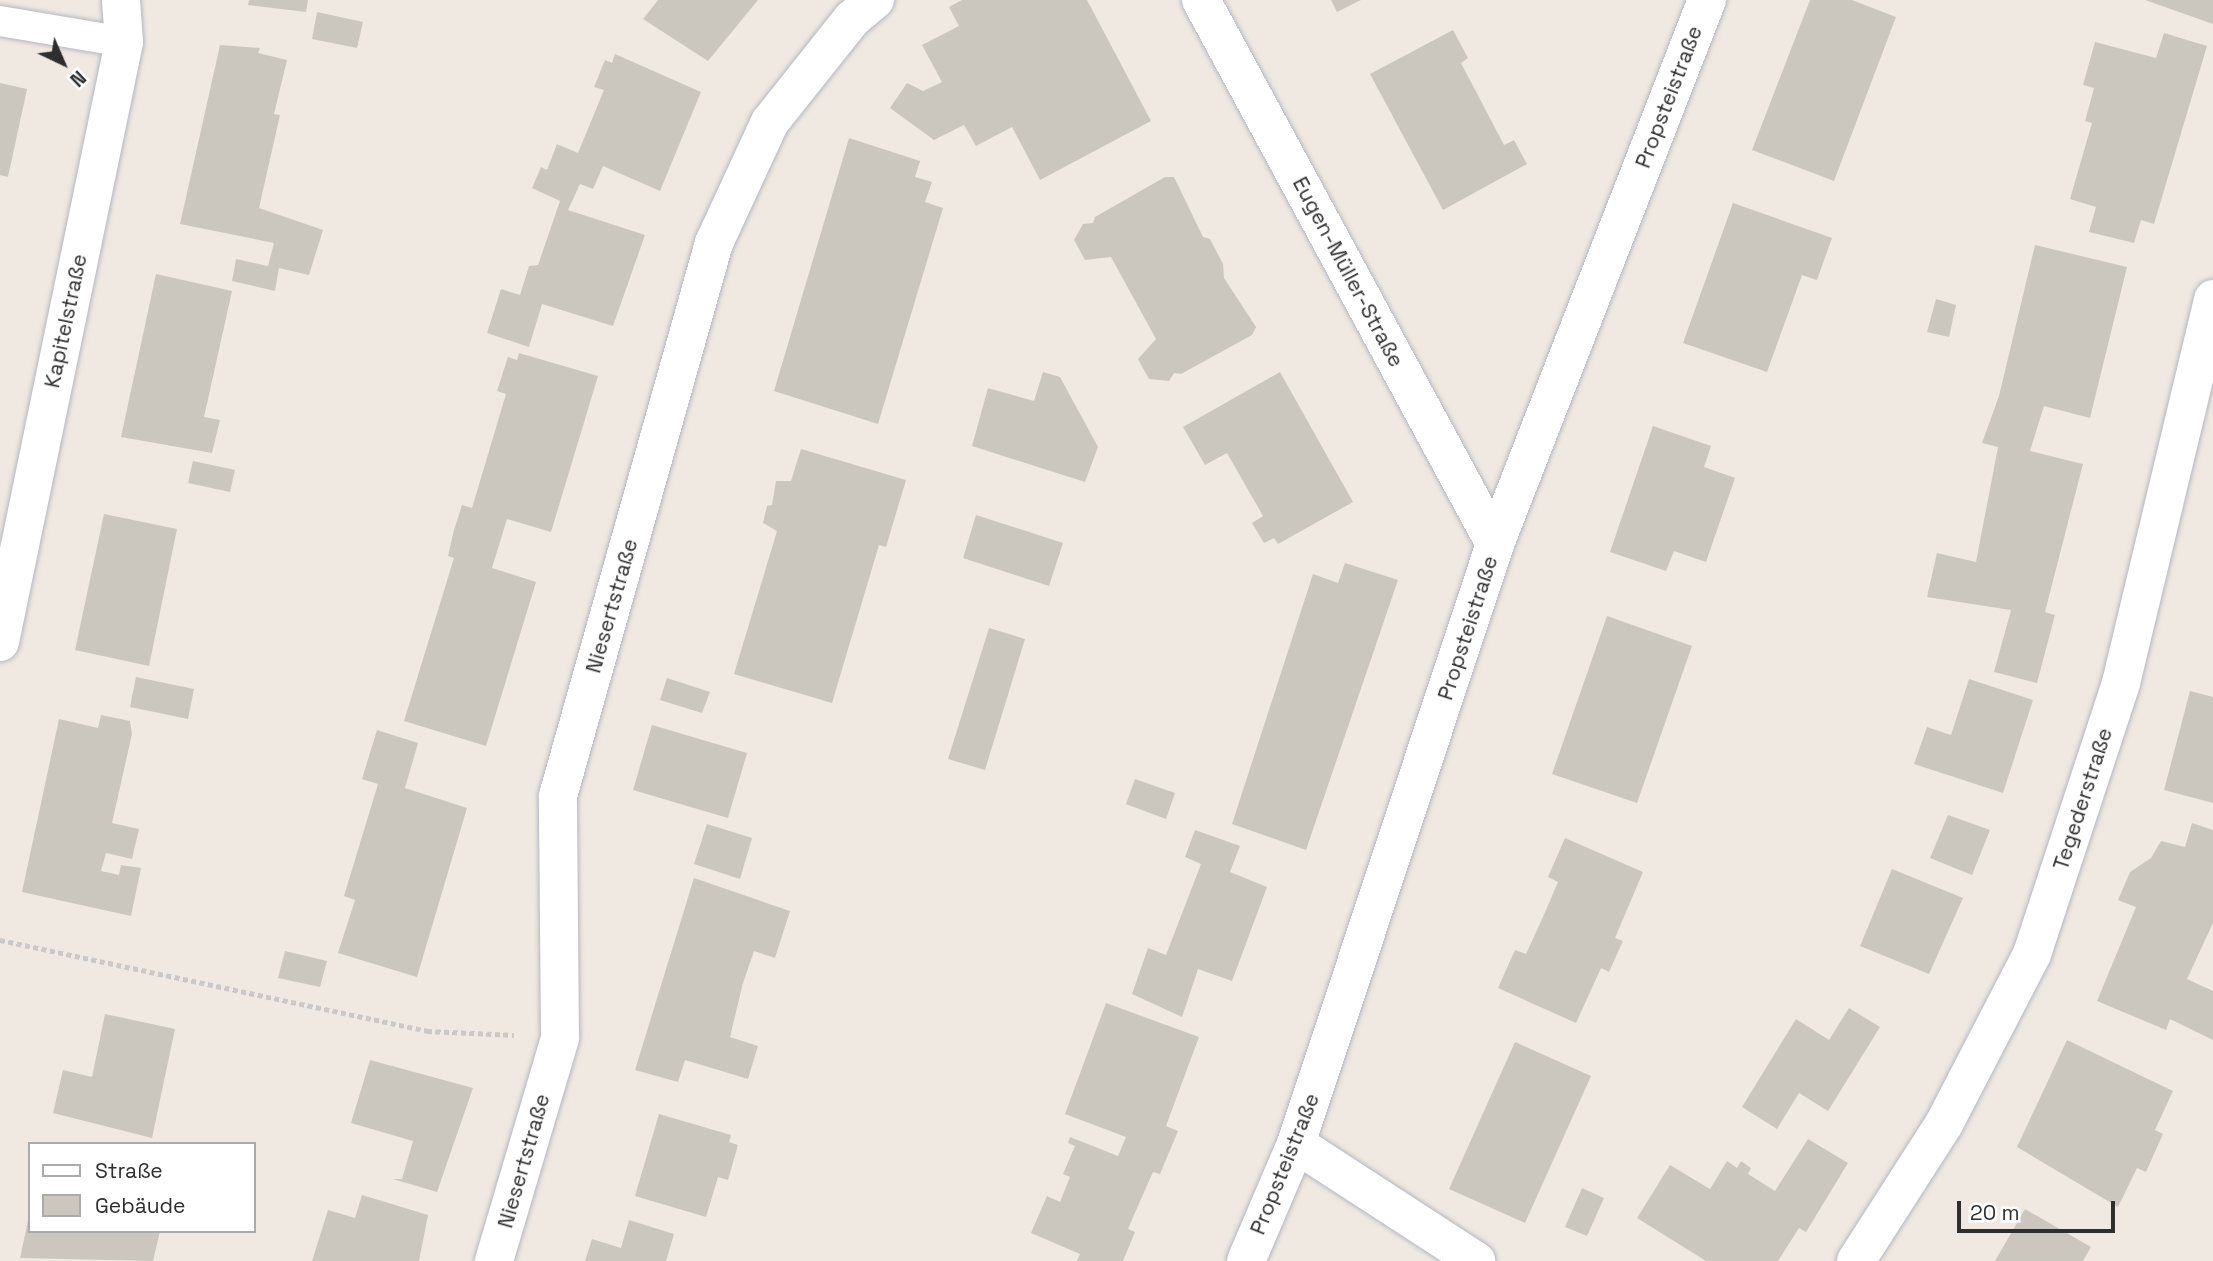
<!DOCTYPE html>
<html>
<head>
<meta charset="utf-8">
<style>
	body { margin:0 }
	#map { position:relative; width:2213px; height:1261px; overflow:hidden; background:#efe9e1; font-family:"Space Grotesk",sans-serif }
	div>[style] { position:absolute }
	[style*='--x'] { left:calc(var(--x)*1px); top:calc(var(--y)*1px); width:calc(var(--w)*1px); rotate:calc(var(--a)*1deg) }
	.building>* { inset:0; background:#cbc7bf }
	.path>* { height:4.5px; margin-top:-2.25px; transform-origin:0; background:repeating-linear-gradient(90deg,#c9c9c9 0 5px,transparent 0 8.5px) }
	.roads { filter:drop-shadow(0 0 2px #b4b7c1) drop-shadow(0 0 2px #b4b7c1) }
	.lane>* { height:30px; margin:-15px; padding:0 15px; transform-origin:15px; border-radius:15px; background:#fff }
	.street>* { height:38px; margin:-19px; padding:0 19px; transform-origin:19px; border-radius:19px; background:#fff }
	span { translate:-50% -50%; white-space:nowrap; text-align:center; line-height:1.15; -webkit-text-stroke:7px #fff; paint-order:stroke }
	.street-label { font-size:21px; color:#2e2e2e }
	.legend { position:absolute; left:28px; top:1142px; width:228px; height:91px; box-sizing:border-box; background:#fff; border:2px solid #ababab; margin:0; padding:9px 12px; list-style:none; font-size:21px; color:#2e2e2e }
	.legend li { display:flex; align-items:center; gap:14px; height:35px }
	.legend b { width:35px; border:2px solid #ababab }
	.north { position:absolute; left:28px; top:28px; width:70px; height:70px; -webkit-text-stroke:5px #fff; paint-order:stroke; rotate:136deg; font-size:19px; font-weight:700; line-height:28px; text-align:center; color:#2e2e2e }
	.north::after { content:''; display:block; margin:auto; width:24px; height:32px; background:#2e2e2e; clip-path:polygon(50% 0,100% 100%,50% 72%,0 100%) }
	.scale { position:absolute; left:1957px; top:1201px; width:158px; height:32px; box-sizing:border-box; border:4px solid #2e2e2e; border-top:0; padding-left:9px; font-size:21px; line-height:24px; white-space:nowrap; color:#2e2e2e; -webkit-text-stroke:5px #fff; paint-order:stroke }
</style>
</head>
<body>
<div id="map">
	<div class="building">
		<i style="clip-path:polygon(249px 0,308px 0,306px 12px,248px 5px)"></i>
		<i style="clip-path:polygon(658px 0,758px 0,708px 61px,643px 19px)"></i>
		<i style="clip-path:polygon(962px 0,1087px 0,1151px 121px,1040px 180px,1012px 127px,976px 146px,964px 125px,934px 140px,890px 108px,907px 83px,923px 91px,942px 82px,922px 45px,959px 26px,949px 7px)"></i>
		<i style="clip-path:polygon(1331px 0,1361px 0,1337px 12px)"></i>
		<i style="clip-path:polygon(1810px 0,1852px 0,1896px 17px,1834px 181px,1752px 150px)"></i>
		<i style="clip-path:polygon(2145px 0,2213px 0,2213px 24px)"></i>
		<i style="clip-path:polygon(317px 12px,363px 22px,357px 48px,312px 39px)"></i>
		<i style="clip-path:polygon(1453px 30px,1468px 58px,1461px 63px,1504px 145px,1514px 140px,1527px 164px,1443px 210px,1370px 74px)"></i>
		<i style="clip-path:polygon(2164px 33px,2207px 46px,2154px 224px,2141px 220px,2134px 243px,2089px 232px,2096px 207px,2070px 199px,2092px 123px,2085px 121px,2094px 88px,2083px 85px,2095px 42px,2156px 58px)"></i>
		<i style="clip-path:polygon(220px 45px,260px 48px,258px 53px,287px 60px,274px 114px,280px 115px,259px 208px,323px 230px,309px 275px,279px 268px,275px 291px,232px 281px,236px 259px,268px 266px,274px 243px,180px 224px)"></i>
		<i style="clip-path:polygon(615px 54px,701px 92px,660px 191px,603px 166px,593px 189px,580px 184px,568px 210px,645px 235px,613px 326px,542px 304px,529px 347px,487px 333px,501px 289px,520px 295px,529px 266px,538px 265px,560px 201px,532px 188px,541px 167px,547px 170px,557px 144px,578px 153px,604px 90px,594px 87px,605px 60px,612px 63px)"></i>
		<i style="clip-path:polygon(0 83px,27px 89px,8px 177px,0 175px)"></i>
		<i style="clip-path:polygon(849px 138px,920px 161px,915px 177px,932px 182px,925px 202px,943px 208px,878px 424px,774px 391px)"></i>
		<i style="clip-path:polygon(1165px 177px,1174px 177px,1203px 237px,1210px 239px,1223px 264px,1224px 278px,1256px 327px,1252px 335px,1181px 374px,1174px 373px,1169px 381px,1149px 379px,1138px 359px,1156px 339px,1111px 257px,1085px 260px,1074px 240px,1083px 224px,1093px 223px,1095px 217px)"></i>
		<i style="clip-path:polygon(1733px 203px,1832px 238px,1817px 280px,1802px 275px,1767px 372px,1683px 343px)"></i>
		<i style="clip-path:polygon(2035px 245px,2127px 267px,2090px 418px,2044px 406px,2030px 451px,2083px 464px,2045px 612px,2055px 615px,2037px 683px,1994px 672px,2011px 610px,1927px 597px,1937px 553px,1976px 562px,1998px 447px,1982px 443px,1999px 396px)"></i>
		<i style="clip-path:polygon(156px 274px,232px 291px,204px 417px,220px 420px,212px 453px,121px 437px)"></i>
		<i style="clip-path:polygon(1936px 299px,1956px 305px,1949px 337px,1927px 332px)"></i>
		<i style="clip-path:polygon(519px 353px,598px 376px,551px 532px,507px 519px,492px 568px,536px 582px,486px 746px,404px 721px,454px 558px,448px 556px,454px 530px,462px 505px,472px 508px,506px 394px,497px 391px,508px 357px,517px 360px)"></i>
		<i style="clip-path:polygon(1043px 372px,1060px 377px,1098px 447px,1085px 482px,972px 446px,988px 388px,1034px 401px)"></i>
		<i style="clip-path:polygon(1280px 372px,1353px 502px,1278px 544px,1274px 538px,1264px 543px,1252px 523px,1263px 516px,1227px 453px,1205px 465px,1183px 427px)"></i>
		<i style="clip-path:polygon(1653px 426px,1711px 446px,1704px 467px,1735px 478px,1706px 562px,1674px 551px,1666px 571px,1610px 552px)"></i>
		<i style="clip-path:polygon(801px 449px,906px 480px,886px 547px,879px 545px,832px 703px,734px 674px,777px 531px,763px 523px,767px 506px,772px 505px,776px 481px,791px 481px)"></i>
		<i style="clip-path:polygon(193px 461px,235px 470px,230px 492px,188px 483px)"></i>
		<i style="clip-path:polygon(104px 514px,177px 529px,149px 666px,75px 650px)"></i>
		<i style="clip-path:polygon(976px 515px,1063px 543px,1049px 586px,963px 558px)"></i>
		<i style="clip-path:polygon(1345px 563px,1398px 580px,1306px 850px,1232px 824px,1313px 574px,1338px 583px)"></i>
		<i style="clip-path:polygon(1607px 616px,1692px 646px,1637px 803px,1552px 774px)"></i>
		<i style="clip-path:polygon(989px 628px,1025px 639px,985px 770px,948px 759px)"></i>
		<i style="clip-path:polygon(136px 677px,194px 689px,188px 719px,130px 707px)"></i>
		<i style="clip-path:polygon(667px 678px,710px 692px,702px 713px,660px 700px)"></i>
		<i style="clip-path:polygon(1969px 679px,2033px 700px,2003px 793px,1914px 764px,1927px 727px,1951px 735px)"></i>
		<i style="clip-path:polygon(2190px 691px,2213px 697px,2213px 803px,2164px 790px)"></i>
		<i style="clip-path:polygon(101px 715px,130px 721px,132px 734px,112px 823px,139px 829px,132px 859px,106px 853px,101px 871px,119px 875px,121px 865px,141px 868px,131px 916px,22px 892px,59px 719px,98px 728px)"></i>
		<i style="clip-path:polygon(652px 725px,747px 753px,728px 818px,633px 790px)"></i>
		<i style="clip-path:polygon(377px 730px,418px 743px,405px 788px,467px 808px,417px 977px,338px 953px,355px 900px,344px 896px,378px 784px,362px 779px)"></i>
		<i style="clip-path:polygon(1135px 779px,1175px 793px,1166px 819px,1126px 804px)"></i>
		<i style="clip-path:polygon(1948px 815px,1990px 830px,1972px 875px,1930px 858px)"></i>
		<i style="clip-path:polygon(2192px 823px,2213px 830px,2213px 923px,2187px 979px,2213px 991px,2213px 1040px,2170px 1019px,2166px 1030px,2097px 1001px,2136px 907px,2118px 900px,2130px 872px,2151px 858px,2161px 841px,2185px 847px)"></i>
		<i style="clip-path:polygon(707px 824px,752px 838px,740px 879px,694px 864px)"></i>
		<i style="clip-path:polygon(1195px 830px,1240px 846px,1230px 872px,1267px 887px,1232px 981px,1198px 969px,1182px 1017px,1132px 994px,1148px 948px,1166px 955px,1201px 864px,1185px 857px)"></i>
		<i style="clip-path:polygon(1565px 838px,1643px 872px,1615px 938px,1623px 941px,1609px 972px,1601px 968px,1576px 1023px,1498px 988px,1515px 950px,1526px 954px,1543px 917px,1558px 882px,1548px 877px)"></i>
		<i style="clip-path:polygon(1892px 869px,1963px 898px,1929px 974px,1860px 946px)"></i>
		<i style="clip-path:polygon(694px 878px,790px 911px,775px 958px,754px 951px,743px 983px,730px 1037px,758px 1046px,748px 1079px,685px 1060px,678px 1082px,635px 1070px)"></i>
		<i style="clip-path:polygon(285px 951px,327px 961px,320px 987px,278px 978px)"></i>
		<i style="clip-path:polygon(1106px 1003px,1199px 1037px,1166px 1126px,1178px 1131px,1160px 1174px,1153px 1172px,1134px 1215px,1128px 1229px,1135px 1232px,1123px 1261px,1077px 1261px,1080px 1254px,1031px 1233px,1047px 1196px,1060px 1202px,1070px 1177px,1063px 1174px,1075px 1146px,1068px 1143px,1070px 1137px,1118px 1156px,1126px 1137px,1065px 1114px)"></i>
		<i style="clip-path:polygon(1849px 1008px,1880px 1027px,1828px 1111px,1799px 1093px,1777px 1129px,1742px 1107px,1796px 1019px,1829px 1040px)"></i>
		<i style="clip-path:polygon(105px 1014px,175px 1029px,152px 1138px,53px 1113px,63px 1070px,92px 1077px)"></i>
		<i style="clip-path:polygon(2067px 1040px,2173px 1091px,2155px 1130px,2163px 1134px,2146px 1172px,2137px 1168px,2118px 1207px,2017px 1147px)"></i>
		<i style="clip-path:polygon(1515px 1042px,1591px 1076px,1525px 1223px,1449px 1189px)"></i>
		<i style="clip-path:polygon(370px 1060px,473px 1088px,437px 1192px,393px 1179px,402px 1179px,413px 1141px,351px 1123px)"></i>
		<i style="clip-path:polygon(659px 1114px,731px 1135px,729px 1142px,738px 1145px,728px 1180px,718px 1177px,706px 1217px,635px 1196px)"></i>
		<i style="clip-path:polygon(1808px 1139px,1848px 1163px,1806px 1232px,1799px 1228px,1778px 1261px,1706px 1261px,1637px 1218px,1670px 1165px,1710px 1189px,1727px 1161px,1737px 1168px,1741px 1161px,1751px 1168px,1748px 1174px,1775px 1191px)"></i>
		<i style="clip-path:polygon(1582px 1188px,1604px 1198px,1587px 1236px,1565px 1227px)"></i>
		<i style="clip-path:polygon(362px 1195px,428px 1215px,419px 1261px,312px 1261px,328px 1210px,355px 1218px)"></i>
		<i style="clip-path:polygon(2025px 1209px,2091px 1247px,2083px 1261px,1995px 1261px)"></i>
		<i style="clip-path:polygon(29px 1216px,30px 1231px,160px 1231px,153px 1261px,20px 1258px)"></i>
		<i style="clip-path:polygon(629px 1220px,674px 1234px,666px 1261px,585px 1261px,592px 1239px,621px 1248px)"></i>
	</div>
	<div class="path">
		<i style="--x:0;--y:940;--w:437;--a:12"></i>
		<i style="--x:427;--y:1031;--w:87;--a:2.6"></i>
	</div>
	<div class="roads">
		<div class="lane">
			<i style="--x:0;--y:21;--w:126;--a:9.6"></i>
		</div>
		<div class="street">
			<i style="--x:1201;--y:0;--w:618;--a:61.61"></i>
			<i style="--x:0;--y:642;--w:613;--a:-78.32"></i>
			<i style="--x:124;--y:42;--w:42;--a:-94.1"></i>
			<i style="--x:1296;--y:1144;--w:215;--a:33"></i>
			<i style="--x:494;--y:1261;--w:233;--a:-73.5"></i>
			<i style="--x:560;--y:1038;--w:242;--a:-90.5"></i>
			<i style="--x:558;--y:796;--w:575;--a:-74.25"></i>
			<i style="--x:714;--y:243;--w:133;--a:-65.2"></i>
			<i style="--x:770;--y:122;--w:132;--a:-51.5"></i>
			<i style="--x:852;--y:19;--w:30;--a:-40"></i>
			<i style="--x:1246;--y:1261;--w:127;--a:-66.9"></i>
			<i style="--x:1296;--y:1144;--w:632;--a:-71.65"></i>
			<i style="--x:1495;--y:544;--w:584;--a:-68.71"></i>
			<i style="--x:1856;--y:1261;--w:163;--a:-57.3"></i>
			<i style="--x:1944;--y:1124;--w:191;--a:-62.6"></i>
			<i style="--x:2032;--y:954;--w:285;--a:-71.8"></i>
			<i style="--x:2121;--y:683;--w:395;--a:-76.5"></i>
		</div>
	</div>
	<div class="street-label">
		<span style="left:1669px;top:97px;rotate:-69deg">Propsteistraße</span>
		<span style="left:1348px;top:272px;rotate:62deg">Eugen-Müller-Straße</span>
		<span style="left:66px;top:321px;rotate:-78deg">Kapitelstraße</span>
		<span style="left:612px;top:606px;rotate:-74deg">Niesertstraße</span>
		<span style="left:1468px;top:628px;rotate:-72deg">Propsteistraße</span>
		<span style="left:2083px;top:799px;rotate:-72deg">Tegederstraße</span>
		<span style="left:524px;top:1161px;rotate:-74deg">Niesertstraße</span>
		<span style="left:1285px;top:1164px;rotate:-68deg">Propsteistraße</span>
	</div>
	<ul class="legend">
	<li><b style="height:9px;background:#fff"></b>Straße</li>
	<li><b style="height:19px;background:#cbc7bf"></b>Gebäude</li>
	</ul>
	<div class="north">N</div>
	<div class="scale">20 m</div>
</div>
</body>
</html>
